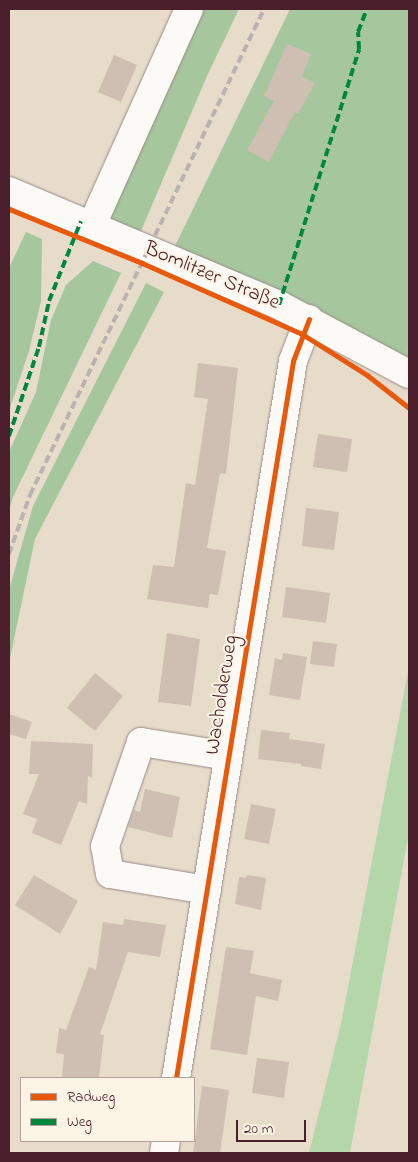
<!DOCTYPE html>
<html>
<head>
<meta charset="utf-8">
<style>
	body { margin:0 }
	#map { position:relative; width:418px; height:1162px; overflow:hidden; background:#e7dbca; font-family:"Indie Flower",sans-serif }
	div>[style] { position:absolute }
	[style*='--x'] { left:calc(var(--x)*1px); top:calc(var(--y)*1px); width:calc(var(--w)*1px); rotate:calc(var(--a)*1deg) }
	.green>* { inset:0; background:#b4d7a9 }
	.forest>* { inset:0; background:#a6c69d }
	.building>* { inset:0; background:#cebfb2 }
	.roads { filter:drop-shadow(0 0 1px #978b84) drop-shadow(0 0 1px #978b84) }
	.minor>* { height:28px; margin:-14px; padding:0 14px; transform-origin:14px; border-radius:14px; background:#fbfaf7 }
	.rail>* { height:4px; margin-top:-2px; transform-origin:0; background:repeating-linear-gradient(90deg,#b9b2b1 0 8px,transparent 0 12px) }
	.quiet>* { height:4px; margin-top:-2px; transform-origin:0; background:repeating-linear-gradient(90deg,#00873e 0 8px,transparent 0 12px) }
	.cycleway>* { height:5px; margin:-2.5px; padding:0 2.5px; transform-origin:2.5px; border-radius:2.5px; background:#e8590c }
	span { translate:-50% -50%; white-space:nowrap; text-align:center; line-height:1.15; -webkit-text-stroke:4px #fcf5e5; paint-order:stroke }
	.street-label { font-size:21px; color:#4a1f2b }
	.frame { position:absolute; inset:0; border:10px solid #4a1f2b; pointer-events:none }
	.legend { position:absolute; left:20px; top:1077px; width:175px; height:65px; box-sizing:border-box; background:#fcf5e5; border:1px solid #b59f9b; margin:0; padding:6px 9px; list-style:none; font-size:15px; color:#4a1f2b }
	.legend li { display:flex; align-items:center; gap:10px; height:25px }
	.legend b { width:25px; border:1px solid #b59f9b }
	.scale { position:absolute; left:236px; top:1120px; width:70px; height:22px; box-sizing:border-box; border:2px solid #4a1f2b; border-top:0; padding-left:6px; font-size:15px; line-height:18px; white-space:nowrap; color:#4a1f2b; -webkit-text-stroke:4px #fcf5e5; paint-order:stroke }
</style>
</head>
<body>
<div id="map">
	<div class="green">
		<i style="clip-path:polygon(409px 666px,409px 832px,350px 1153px,309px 1153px,342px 1019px)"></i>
	</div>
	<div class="forest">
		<i style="clip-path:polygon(178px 9px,239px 9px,207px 76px,138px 238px,92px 217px)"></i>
		<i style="clip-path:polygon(290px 9px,409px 9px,409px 364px,273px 290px,175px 246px)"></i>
		<i style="clip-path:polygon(26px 232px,42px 239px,41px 301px,29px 351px,9px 411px,9px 268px)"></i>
		<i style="clip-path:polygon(93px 261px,121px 273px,13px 497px,9px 510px,9px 452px,36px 392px,51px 320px,66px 285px)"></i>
		<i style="clip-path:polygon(146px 283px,164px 292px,35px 539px,9px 663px,9px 590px,33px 506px)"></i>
	</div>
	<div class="building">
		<i style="clip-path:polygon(287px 44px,311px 54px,302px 76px,315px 83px,298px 114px,295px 112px,269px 162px,247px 150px,274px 101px,264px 96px)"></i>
		<i style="clip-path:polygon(114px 55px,137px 65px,121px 102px,98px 92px)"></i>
		<i style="clip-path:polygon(198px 363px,238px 368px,226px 474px,220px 473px,207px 548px,226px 551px,218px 595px,210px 594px,208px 608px,147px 599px,153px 565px,174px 567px,186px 483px,195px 485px,208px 399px,194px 397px)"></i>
		<i style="clip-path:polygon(318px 434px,352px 439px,347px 472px,313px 467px)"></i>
		<i style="clip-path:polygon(306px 508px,339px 512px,334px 550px,302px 546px)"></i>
		<i style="clip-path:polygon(286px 587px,330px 593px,326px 623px,282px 617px)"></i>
		<i style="clip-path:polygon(167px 633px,200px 639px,191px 706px,158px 702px)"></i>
		<i style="clip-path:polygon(313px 641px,337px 644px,334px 667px,310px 664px)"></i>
		<i style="clip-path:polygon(283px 653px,307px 657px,300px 700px,269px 695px,275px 658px,282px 660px)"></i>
		<i style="clip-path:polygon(95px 673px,123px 696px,95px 731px,67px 708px)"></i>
		<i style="clip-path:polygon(9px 714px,32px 722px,26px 739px,9px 734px)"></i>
		<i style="clip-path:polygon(261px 730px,290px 733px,289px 739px,325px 744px,321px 769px,301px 766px,301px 764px,258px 759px)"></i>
		<i style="clip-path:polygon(31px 741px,93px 744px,92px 777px,88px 776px,87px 804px,79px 801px,61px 845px,32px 833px,37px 819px,23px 814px,39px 774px,29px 774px)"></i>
		<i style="clip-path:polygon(145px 789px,180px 797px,172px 838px,128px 827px,134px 810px,140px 812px)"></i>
		<i style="clip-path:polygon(251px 804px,276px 809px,269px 844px,244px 839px)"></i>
		<i style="clip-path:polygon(34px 875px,78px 901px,60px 934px,15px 905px)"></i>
		<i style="clip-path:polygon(247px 875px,266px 878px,261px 910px,235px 904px,239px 877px,246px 878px)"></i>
		<i style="clip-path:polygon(124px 919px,166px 925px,160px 957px,128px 952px,100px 1034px,104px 1035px,99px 1078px,62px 1078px,64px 1054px,56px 1053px,59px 1028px,66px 1030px,89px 967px,96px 970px,103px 922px,123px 925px)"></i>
		<i style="clip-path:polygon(226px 947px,254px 951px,250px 973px,282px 980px,278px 1001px,256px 996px,247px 1055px,210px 1049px)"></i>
		<i style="clip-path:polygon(257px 1058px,289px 1062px,284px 1098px,252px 1093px)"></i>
		<i style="clip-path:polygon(202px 1086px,229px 1090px,220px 1153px,193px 1153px)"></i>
	</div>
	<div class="roads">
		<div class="minor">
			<i style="--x:9;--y:191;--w:293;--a:22.9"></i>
			<i style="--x:279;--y:305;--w:147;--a:28"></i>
			<i style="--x:92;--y:225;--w:237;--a:-65.8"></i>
			<i style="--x:207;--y:890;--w:98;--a:-170.6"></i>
			<i style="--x:110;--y:874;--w:28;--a:-100"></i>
			<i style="--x:105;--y:846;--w:110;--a:-70.9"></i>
			<i style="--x:141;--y:742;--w:88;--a:9.1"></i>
			<i style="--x:176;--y:1078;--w:726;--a:-80.73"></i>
			<i style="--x:293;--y:361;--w:45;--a:-69.1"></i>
			<i style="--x:164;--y:1153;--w:12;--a:-81"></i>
		</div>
	</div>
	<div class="rail">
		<i style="--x:9;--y:554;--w:63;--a:-70.4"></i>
		<i style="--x:30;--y:495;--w:539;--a:-64.29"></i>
	</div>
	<div class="quiet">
		<i style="--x:279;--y:305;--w:268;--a:-72.6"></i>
		<i style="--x:359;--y:49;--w:17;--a:-93"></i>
		<i style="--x:358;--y:32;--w:25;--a:-69"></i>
		<i style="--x:9;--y:436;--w:94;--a:-71.4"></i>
		<i style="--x:39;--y:347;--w:47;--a:-77.7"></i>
		<i style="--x:49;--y:301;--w:86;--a:-68.2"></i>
	</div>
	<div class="cycleway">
		<i style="--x:9;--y:209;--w:144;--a:22.1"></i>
		<i style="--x:142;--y:263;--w:175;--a:23.9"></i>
		<i style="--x:302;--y:334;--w:77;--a:32.2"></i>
		<i style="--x:367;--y:375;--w:53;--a:38.2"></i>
		<i style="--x:176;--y:1078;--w:726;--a:-80.73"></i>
		<i style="--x:293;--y:361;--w:45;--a:-69.1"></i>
	</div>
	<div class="street-label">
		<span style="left:212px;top:276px;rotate:23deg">Bomlitzer Straße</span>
		<span style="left:222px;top:695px;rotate:-81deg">Wacholderweg</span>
	</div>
	<div class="frame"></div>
	<ul class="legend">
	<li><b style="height:6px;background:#e8590c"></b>Radweg</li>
	<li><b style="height:6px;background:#00873e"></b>Weg</li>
	</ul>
	<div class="scale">20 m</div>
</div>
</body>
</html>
